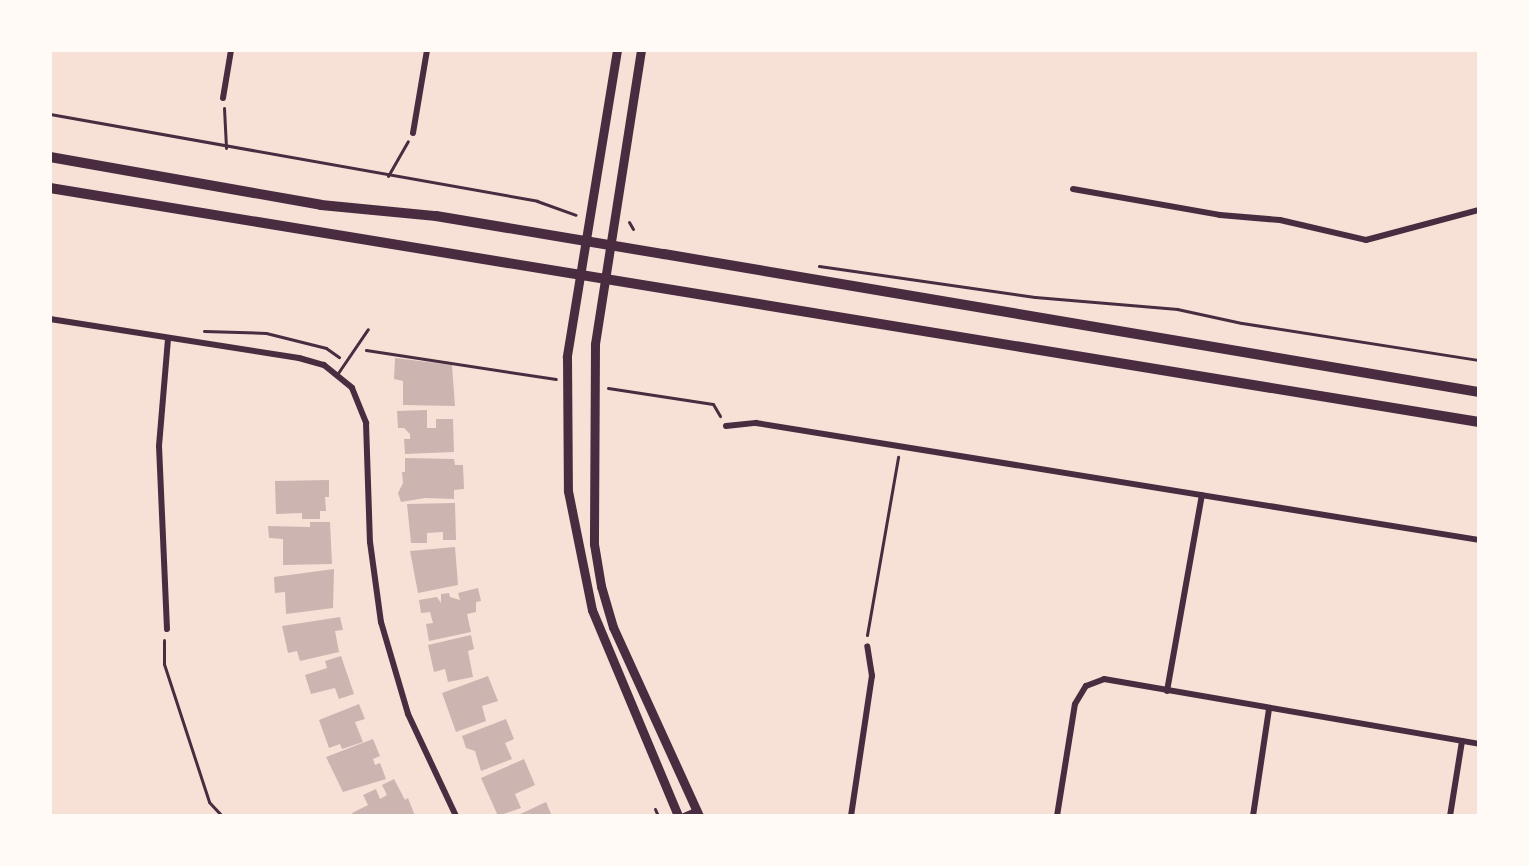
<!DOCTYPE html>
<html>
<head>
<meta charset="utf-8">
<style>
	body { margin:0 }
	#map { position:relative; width:1529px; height:866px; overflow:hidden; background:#f7e1d7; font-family:"Sofia Sans Condensed",sans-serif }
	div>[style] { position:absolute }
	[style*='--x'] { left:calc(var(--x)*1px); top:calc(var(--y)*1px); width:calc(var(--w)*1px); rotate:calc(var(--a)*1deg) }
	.building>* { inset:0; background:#ccb4b1 }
	.path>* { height:3px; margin:-1.5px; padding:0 1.5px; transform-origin:1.5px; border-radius:1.5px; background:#4a2c40 }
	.service>* { height:3px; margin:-1.5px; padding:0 1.5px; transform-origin:1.5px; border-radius:1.5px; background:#4a2c40 }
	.minor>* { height:6px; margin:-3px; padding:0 3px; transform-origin:3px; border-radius:3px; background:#4a2c40 }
	.secondary>* { height:9px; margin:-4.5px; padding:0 4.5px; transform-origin:4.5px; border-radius:4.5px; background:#4a2c40 }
	.primary>* { height:10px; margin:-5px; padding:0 5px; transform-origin:5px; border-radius:5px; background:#4a2c40 }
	span { translate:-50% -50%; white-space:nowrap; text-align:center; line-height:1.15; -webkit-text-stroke:8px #fffaf5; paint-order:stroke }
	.frame { position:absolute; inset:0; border:52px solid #fffaf5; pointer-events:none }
</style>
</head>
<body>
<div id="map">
	<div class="building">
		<i style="clip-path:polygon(395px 358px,452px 365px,455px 406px,403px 405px,403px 381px,394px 379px)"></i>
		<i style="clip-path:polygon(427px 410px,427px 428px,436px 428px,436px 419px,453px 419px,454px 452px,405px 454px,404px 439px,410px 439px,410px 434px,404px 428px,398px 428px,397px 411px)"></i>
		<i style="clip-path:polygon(405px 458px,454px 459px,455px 465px,463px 465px,464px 489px,454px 490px,454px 499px,425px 498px,401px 502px,398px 493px,403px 483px,402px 472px,405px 472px)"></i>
		<i style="clip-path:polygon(329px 480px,329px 497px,325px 497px,326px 511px,320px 511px,320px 519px,302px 519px,302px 513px,276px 514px,275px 481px)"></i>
		<i style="clip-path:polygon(455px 503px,456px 540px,443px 540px,443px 532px,427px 533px,427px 543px,411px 543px,407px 504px)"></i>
		<i style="clip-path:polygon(310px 522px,330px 522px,332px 564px,283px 565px,283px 539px,269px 538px,268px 526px,310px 527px)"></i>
		<i style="clip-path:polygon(455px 547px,458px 585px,418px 593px,410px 551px)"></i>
		<i style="clip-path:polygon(334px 569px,333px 608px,286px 614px,285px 592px,275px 593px,274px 577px)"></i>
		<i style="clip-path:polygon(478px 588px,481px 601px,476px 602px,476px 612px,467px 614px,471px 632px,429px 641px,426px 624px,433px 623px,430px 612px,421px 613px,419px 600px,437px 597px,441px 603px,441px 594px,449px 593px,450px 597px,460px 600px,458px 593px)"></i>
		<i style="clip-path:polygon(340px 617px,343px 630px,335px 631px,339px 652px,300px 661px,297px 651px,288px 653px,282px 626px)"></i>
		<i style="clip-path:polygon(471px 635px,474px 649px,468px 651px,473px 677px,448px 682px,445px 669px,434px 672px,428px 645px)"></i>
		<i style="clip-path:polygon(341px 656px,354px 694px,339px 699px,335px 688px,311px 694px,305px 675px,327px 668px,325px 661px)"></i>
		<i style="clip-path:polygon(488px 676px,498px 701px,482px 706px,486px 721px,456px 732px,442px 693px)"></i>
		<i style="clip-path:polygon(359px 704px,365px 719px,355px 722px,363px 742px,342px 749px,340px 744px,329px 748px,319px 720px)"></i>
		<i style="clip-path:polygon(506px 719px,514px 739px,505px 743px,512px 759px,481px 771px,475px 751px,466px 748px,462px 736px)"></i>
		<i style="clip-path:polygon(373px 739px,380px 756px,373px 759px,375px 765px,380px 763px,386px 779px,343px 792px,326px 757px)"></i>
		<i style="clip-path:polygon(524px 759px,535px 785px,515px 794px,521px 808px,498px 816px,481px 778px)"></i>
		<i style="clip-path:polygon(394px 779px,405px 800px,408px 798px,415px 816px,354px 816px,352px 813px,368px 805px,363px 795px,376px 789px,380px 799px,387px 795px,382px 785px)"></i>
		<i style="clip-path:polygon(546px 802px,552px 816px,516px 816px)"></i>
	</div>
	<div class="path">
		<i style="--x:224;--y:108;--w:40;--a:87.1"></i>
		<i style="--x:50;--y:114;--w:495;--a:10.1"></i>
		<i style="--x:537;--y:201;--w:41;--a:19.7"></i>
		<i style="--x:388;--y:176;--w:40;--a:-60.3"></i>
		<i style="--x:629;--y:222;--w:8;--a:60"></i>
		<i style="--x:819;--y:266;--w:218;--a:8.2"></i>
		<i style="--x:1035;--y:297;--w:143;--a:4.8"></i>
		<i style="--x:1177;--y:309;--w:66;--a:12.2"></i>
		<i style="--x:1242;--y:323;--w:240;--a:8.9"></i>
		<i style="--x:204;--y:331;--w:62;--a:1.8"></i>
		<i style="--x:266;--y:333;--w:62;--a:14"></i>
		<i style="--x:326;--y:348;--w:16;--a:35"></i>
		<i style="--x:366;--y:350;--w:192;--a:8.7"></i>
		<i style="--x:608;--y:388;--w:106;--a:8.7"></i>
		<i style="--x:713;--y:404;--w:14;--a:60"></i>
		<i style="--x:867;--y:635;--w:181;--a:-80.1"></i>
		<i style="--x:164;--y:640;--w:24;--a:90"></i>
		<i style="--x:164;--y:664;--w:145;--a:71.9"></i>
		<i style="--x:209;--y:802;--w:19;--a:47"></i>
		<i style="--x:655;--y:809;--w:8;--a:67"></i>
	</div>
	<div class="service">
		<i style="--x:338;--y:373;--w:53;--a:-55.7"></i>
	</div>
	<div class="minor">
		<i style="--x:223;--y:98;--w:49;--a:-80.5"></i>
		<i style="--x:413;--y:133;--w:84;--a:-80.4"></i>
		<i style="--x:1073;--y:189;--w:149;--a:10"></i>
		<i style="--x:1220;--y:215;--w:60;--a:4.8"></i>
		<i style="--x:1280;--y:220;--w:88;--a:13.1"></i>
		<i style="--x:1366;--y:240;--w:117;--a:-14.9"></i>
		<i style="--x:50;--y:319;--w:252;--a:8.9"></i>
		<i style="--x:299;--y:358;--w:26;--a:16"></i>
		<i style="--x:324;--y:365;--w:36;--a:39"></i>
		<i style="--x:352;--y:388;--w:38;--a:68"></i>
		<i style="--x:366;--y:423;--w:119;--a:88.1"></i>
		<i style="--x:370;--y:542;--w:81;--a:82.2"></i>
		<i style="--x:381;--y:622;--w:96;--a:73.6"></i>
		<i style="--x:408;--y:714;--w:113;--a:64.8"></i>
		<i style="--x:726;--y:426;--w:30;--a:-6"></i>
		<i style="--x:756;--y:423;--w:732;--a:9.19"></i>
		<i style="--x:167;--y:629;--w:183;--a:-92.5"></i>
		<i style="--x:159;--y:446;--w:108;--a:-85.2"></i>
		<i style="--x:1167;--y:691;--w:199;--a:-79.9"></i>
		<i style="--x:684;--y:816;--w:12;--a:-24"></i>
		<i style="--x:851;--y:816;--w:142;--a:-81.5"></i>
		<i style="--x:872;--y:676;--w:30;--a:-99"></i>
		<i style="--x:1057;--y:816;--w:113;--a:-80.9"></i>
		<i style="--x:1075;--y:704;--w:21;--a:-59"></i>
		<i style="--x:1086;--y:686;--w:19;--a:-21"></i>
		<i style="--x:1104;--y:679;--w:381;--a:9.8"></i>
		<i style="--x:1253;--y:816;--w:108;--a:-81.5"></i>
		<i style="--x:1450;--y:816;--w:76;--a:-80.9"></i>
	</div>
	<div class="secondary">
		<i style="--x:617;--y:50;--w:311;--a:99.3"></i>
		<i style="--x:567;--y:357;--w:134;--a:89.6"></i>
		<i style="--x:568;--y:491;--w:121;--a:78.6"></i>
		<i style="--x:592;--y:610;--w:223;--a:67.3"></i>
		<i style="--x:641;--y:50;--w:298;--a:98.9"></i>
		<i style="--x:595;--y:344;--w:200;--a:90.3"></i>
		<i style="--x:594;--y:544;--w:43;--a:80.5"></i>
		<i style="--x:601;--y:586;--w:43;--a:73.7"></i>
		<i style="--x:613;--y:627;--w:208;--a:65.5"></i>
	</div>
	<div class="primary">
		<i style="--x:50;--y:157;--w:275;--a:10"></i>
		<i style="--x:321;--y:205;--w:116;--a:5.5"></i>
		<i style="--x:436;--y:216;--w:231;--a:9.5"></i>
		<i style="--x:664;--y:254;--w:827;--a:9.61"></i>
		<i style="--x:50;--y:188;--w:1448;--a:9.3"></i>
	</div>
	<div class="frame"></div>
</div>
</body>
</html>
